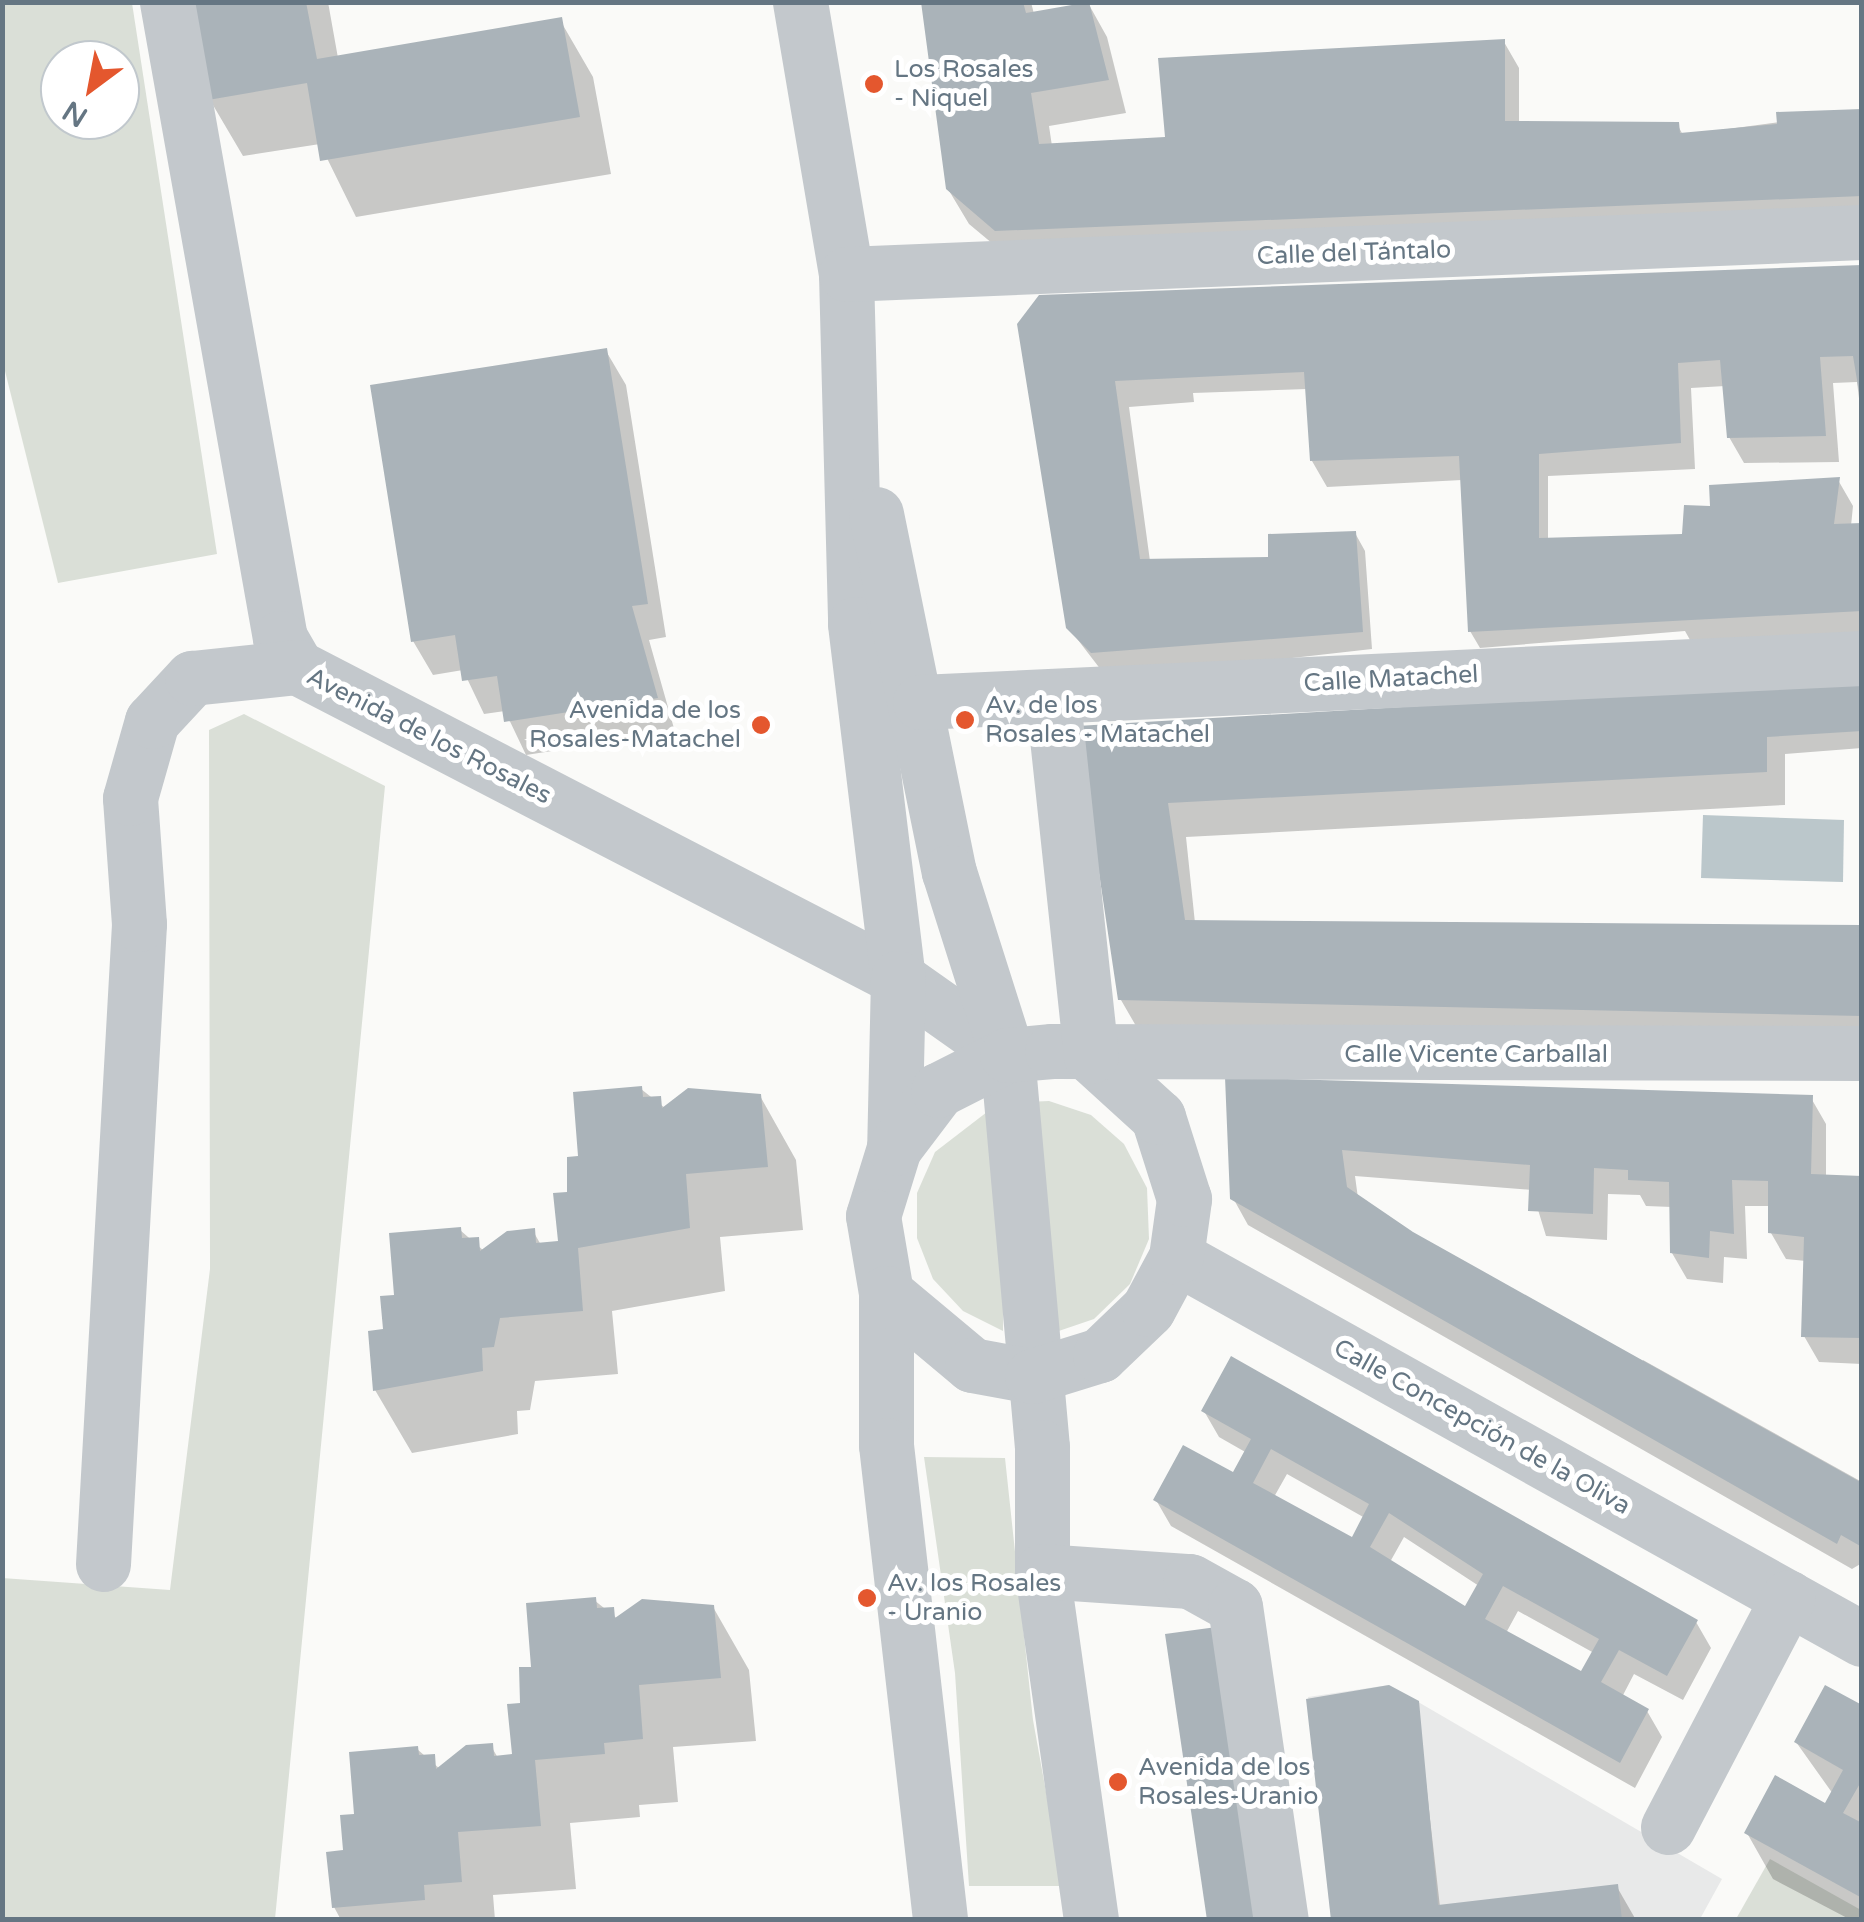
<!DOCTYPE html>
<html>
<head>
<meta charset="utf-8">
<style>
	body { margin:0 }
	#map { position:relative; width:1864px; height:1922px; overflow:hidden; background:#fafaf8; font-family:"Varela Round",sans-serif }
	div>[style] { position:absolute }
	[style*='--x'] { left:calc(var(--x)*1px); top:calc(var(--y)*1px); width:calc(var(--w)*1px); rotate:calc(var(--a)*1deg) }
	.built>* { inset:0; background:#e8e9e9 }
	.green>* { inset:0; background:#dadfd7 }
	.water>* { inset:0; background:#bbc7cb }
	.shadow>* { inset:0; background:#0003 }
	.building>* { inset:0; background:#aab3b9 }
	.minor>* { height:55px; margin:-27.5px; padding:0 27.5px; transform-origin:27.5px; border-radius:27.5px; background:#c3c8cc }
	.dots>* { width:28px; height:28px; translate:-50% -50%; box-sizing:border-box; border:5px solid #fff; border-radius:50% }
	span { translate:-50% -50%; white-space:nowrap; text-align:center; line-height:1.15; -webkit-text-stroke:10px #fff; paint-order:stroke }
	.poi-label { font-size:25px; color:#657683 }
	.left { translate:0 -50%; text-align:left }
	.right { translate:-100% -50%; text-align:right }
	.street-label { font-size:25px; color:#657683 }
	.frame { position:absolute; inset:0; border:5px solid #657683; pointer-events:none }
	.north { position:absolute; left:40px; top:40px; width:100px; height:100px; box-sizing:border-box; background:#fff; border:2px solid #c1c8cd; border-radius:50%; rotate:212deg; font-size:28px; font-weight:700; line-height:40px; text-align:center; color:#657683 }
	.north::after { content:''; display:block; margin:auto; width:35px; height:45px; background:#e4572e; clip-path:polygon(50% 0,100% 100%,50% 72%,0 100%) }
</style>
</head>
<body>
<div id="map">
	<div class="built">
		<i style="clip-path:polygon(1389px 1685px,1722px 1879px,1700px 1919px,1331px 1919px,1308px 1697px)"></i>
	</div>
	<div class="green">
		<i style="clip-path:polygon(evenodd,2px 3px,132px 3px,217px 554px,58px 583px,3px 363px,2px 3px,60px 60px,120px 60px,120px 120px,60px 120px,60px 60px)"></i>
		<i style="clip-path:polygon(244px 714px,385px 786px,275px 1919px,3px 1919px,2px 1578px,170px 1590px,210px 1269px,209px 730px)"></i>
		<i style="clip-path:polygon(1049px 1101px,1091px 1115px,1124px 1144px,1147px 1188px,1149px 1239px,1130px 1284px,1094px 1319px,1047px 1335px,1027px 1102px)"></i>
		<i style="clip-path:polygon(987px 1112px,1004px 1229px,1003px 1331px,963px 1311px,933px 1279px,917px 1238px,917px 1193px,935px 1152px)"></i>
		<i style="clip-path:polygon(924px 1457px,1005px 1458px,1033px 1720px,1063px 1886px,969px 1886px,955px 1673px)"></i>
		<i style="clip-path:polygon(1770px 1859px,1861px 1910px,1861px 1919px,1736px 1919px)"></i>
	</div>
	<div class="water">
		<i style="clip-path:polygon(1703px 815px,1844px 820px,1843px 882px,1701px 878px)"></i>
	</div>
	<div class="shadow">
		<i style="clip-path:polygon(193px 2px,328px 2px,338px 58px,560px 20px,593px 77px,611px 174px,356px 217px,320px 144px,243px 156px,210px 100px)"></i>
		<i style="clip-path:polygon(923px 2px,1031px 2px,1034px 14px,1088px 3px,1107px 37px,1126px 113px,1049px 126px,1052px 146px,1164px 140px,1504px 42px,1519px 68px,1519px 123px,1677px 124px,1683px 135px,1862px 111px,1862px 222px,1017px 264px,969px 224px,948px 189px)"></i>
		<i style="clip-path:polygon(1862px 268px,1862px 423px,1857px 382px,1833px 383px,1839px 462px,1744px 463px,1729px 437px,1725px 386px,1691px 388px,1695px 469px,1548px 476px,1548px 540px,1680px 537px,1712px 508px,1838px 480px,1853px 506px,1851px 526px,1862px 526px,1862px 638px,1694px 647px,1685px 631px,1480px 648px,1470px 631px,1462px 480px,1327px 487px,1312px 461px,1307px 389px,1193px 393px,1194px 402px,1129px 407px,1150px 561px,1270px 560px,1355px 533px,1365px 551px,1372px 649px,1108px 679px,1068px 627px,1019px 325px)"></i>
		<i style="clip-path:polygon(606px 351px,626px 385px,666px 637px,649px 640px,675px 732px,526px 755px,505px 711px,484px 714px,463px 670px,433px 675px,413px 641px)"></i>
		<i style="clip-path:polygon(1862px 682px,1862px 748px,1785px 754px,1785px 805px,1186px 837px,1195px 923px,1862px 928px,1862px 1049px,1136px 1026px,1121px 1000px,1080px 728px)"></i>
		<i style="clip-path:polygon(1227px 1079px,1811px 1098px,1826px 1124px,1826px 1177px,1862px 1179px,1862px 1364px,1819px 1362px,1804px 1336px,1806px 1261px,1786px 1259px,1771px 1233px,1770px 1206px,1745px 1206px,1747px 1259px,1724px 1257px,1723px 1283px,1687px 1279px,1672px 1253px,1672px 1207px,1646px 1206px,1640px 1195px,1608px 1194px,1607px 1240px,1546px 1236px,1532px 1190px,1355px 1176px,1358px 1198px,1412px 1234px,1639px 1369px,1643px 1360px,1862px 1482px,1862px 1563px,1852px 1569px,1248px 1225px,1233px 1198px)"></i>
		<i style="clip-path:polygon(641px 1089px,665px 1108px,760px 1096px,796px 1160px,803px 1230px,720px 1237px,725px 1291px,612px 1311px,618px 1374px,535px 1381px,530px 1410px,517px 1411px,518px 1434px,412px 1453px,375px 1390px,397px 1297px,460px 1230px,484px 1251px,533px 1231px,541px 1245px,560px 1243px,581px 1158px)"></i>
		<i style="clip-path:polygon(evenodd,1204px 1411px,1696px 1622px,1711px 1648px,1683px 1700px,1634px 1674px,1622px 1697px,1647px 1711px,1662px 1737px,1635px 1788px,1171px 1526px,1156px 1500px,1234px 1476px,1247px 1453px,1219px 1437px,1204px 1411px,1287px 1474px,1365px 1518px,1353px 1540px,1274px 1497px,1287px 1474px,1204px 1411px,1404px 1537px,1479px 1586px,1466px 1610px,1390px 1562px,1404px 1537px,1204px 1411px,1518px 1611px,1594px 1653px,1582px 1674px,1506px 1633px,1518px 1611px)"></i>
		<i style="clip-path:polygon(594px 1600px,619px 1620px,670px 1601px,675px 1610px,713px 1607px,749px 1670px,756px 1741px,673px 1747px,678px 1802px,639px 1805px,640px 1817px,570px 1823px,576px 1889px,493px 1895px,495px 1920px,341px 1920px,334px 1907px,357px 1816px,417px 1749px,440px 1769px,491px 1746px,498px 1758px,515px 1757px,534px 1669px)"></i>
		<i style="clip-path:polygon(1417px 1703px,1440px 1907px,1617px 1887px,1636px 1920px,1333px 1920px)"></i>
		<i style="clip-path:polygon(1862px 1707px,1862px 1920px,1851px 1920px,1773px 1879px,1747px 1833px,1826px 1806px,1833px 1794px,1796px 1742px)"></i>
	</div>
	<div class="building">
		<i style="clip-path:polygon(191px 2px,306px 2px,317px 59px,562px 17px,580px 117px,320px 161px,307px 83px,208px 100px)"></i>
		<i style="clip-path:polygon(921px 2px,1023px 2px,1026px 13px,1089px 2px,1109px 80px,1031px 93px,1039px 144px,1165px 137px,1158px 58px,1505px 39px,1505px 121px,1679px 122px,1680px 133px,1777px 124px,1776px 112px,1862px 109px,1862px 196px,995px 231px,946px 189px)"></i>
		<i style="clip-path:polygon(1862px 265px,1862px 410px,1853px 356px,1820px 357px,1826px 436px,1727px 438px,1720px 360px,1678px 363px,1681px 443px,1539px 454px,1539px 538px,1682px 534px,1684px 505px,1710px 506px,1709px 485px,1840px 477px,1834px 524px,1862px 523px,1862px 611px,1468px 632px,1459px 456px,1310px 461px,1304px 372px,1115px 381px,1140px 559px,1268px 557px,1268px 534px,1356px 531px,1363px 632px,1091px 653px,1066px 628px,1017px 324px,1039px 295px)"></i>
		<i style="clip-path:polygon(607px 348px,648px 604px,632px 606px,658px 698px,504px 722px,497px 676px,462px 681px,455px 635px,411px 642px,370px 385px)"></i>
		<i style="clip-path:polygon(1862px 680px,1862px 731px,1767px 737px,1767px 772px,1168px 803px,1185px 920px,1862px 925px,1862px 1016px,1118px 1000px,1077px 726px)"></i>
		<i style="clip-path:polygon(1225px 1077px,1813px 1095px,1811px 1174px,1862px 1176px,1862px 1338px,1801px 1337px,1804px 1237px,1768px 1233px,1768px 1181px,1732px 1180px,1734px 1234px,1710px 1231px,1709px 1258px,1670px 1253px,1669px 1182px,1628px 1180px,1628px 1170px,1594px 1168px,1593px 1214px,1528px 1211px,1530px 1165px,1342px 1150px,1347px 1187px,1413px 1232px,1862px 1483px,1862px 1547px,1841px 1535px,1837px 1544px,1230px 1199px)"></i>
		<i style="clip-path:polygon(642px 1086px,643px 1097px,661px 1096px,662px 1108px,688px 1088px,761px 1094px,768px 1167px,686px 1174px,690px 1228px,578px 1248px,583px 1311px,500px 1318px,494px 1347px,482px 1348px,483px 1371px,373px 1391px,368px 1331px,383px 1329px,380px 1296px,394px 1295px,389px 1233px,461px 1227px,462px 1238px,479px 1237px,480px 1251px,507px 1231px,535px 1228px,536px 1243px,558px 1241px,553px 1193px,567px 1192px,567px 1157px,578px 1156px,573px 1092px)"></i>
		<i style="clip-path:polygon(evenodd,1231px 1356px,1698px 1620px,1667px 1676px,1619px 1650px,1601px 1682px,1649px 1709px,1620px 1763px,1153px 1500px,1183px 1445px,1233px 1472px,1251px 1439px,1201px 1411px,1231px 1356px,1271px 1449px,1369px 1504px,1352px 1537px,1253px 1483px,1271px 1449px,1231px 1356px,1389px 1513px,1483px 1574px,1465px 1606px,1370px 1547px,1389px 1513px,1231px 1356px,1503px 1586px,1599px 1639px,1581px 1671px,1485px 1619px,1503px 1586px)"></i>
		<i style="clip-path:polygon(596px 1597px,597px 1608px,614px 1607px,615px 1618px,642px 1599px,714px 1605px,721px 1678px,639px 1685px,643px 1739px,604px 1743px,605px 1754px,535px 1760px,541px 1826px,458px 1832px,462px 1882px,424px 1885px,425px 1900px,332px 1908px,326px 1852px,343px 1850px,340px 1815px,354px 1814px,349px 1752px,418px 1746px,419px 1755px,435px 1754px,436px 1769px,466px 1745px,493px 1743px,494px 1756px,512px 1754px,507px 1704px,520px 1703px,519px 1667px,531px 1667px,526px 1603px)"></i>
		<i style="clip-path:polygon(1224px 1626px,1268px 1920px,1207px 1920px,1165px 1634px)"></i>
		<i style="clip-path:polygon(1389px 1685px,1419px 1701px,1438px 1905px,1618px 1884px,1622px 1920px,1331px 1920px,1306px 1699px)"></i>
		<i style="clip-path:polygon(1825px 1685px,1862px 1705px,1862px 1780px,1843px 1813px,1862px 1823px,1862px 1898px,1744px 1833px,1775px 1775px,1825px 1803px,1843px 1770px,1794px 1742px)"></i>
	</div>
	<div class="minor">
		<i style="--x:167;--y:2;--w:646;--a:79.93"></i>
		<i style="--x:280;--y:638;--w:34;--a:60"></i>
		<i style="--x:297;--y:667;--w:677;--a:27.36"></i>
		<i style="--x:898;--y:978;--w:133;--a:35.2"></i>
		<i style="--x:800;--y:2;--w:276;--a:80.4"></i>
		<i style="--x:846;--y:274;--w:350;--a:88.5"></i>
		<i style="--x:855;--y:624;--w:357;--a:83.1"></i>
		<i style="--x:898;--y:978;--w:170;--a:91.3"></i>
		<i style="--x:894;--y:1148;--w:71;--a:107.2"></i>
		<i style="--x:873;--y:1216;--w:78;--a:80.4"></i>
		<i style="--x:886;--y:1293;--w:152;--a:90"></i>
		<i style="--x:886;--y:1445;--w:478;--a:83.5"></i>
		<i style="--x:846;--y:274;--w:1017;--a:-2.37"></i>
		<i style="--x:876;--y:514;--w:365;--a:78.5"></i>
		<i style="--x:949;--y:872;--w:192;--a:72.4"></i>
		<i style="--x:1007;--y:1055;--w:394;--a:84.9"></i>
		<i style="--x:1042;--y:1447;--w:124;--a:90"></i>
		<i style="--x:1042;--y:1571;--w:352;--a:82"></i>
		<i style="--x:920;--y:702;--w:943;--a:-2.67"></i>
		<i style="--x:894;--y:1148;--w:73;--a:-52.8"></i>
		<i style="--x:938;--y:1090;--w:77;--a:-26.9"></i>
		<i style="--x:1007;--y:1055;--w:45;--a:-5.1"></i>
		<i style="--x:1052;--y:1051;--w:810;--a:0.14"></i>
		<i style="--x:1176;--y:1257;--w:785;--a:29.11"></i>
		<i style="--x:886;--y:1293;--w:112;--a:39.9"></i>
		<i style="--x:972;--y:1365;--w:61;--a:10.4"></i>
		<i style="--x:1032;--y:1376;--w:71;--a:-17.2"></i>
		<i style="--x:1100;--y:1355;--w:66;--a:-43.8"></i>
		<i style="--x:1148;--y:1309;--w:59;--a:-61.7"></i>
		<i style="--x:1176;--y:1257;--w:59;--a:-82.1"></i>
		<i style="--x:1184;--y:1199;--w:86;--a:-107.6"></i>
		<i style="--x:1158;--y:1117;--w:91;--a:-137.7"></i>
		<i style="--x:1091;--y:1056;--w:359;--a:-96.1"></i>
		<i style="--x:103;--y:1564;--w:641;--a:-86.78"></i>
		<i style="--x:139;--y:924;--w:126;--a:-94.1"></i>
		<i style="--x:130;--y:798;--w:80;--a:-74.1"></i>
		<i style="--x:152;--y:721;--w:59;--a:-47.1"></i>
		<i style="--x:192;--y:678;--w:106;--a:-6"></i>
		<i style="--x:1042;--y:1571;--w:148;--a:3.9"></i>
		<i style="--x:1190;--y:1581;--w:51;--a:29.1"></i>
		<i style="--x:1235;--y:1606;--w:317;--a:81.7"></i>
		<i style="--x:1668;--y:1827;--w:259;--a:-62.4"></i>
	</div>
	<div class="dots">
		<i style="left:874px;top:84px;background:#e4572e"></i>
		<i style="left:965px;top:720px;background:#e4572e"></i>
		<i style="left:761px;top:725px;background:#e4572e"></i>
		<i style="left:867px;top:1598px;background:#e4572e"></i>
		<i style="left:1118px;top:1782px;background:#e4572e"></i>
	</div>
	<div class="poi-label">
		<span class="left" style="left:894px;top:84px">Los Rosales<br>- Niquel</span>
		<span class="left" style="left:985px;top:720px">Av. de los<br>Rosales - Matachel</span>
		<span class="right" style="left:741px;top:725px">Avenida de los<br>Rosales-Matachel</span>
		<span class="left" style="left:887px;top:1598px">Av. los Rosales<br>- Uranio</span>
		<span class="left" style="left:1138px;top:1782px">Avenida de los<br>Rosales-Uranio</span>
	</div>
	<div class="street-label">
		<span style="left:1354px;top:253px;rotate:-2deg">Calle del Tántalo</span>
		<span style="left:1391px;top:679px;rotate:-3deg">Calle Matachel</span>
		<span style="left:429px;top:736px;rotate:27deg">Avenida de los Rosales</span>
		<span style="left:1476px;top:1054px">Calle Vicente Carballal</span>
		<span style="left:1482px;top:1427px;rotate:29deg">Calle Concepción de la Oliva</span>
	</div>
	<div class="frame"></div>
	<div class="north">N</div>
</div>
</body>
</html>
